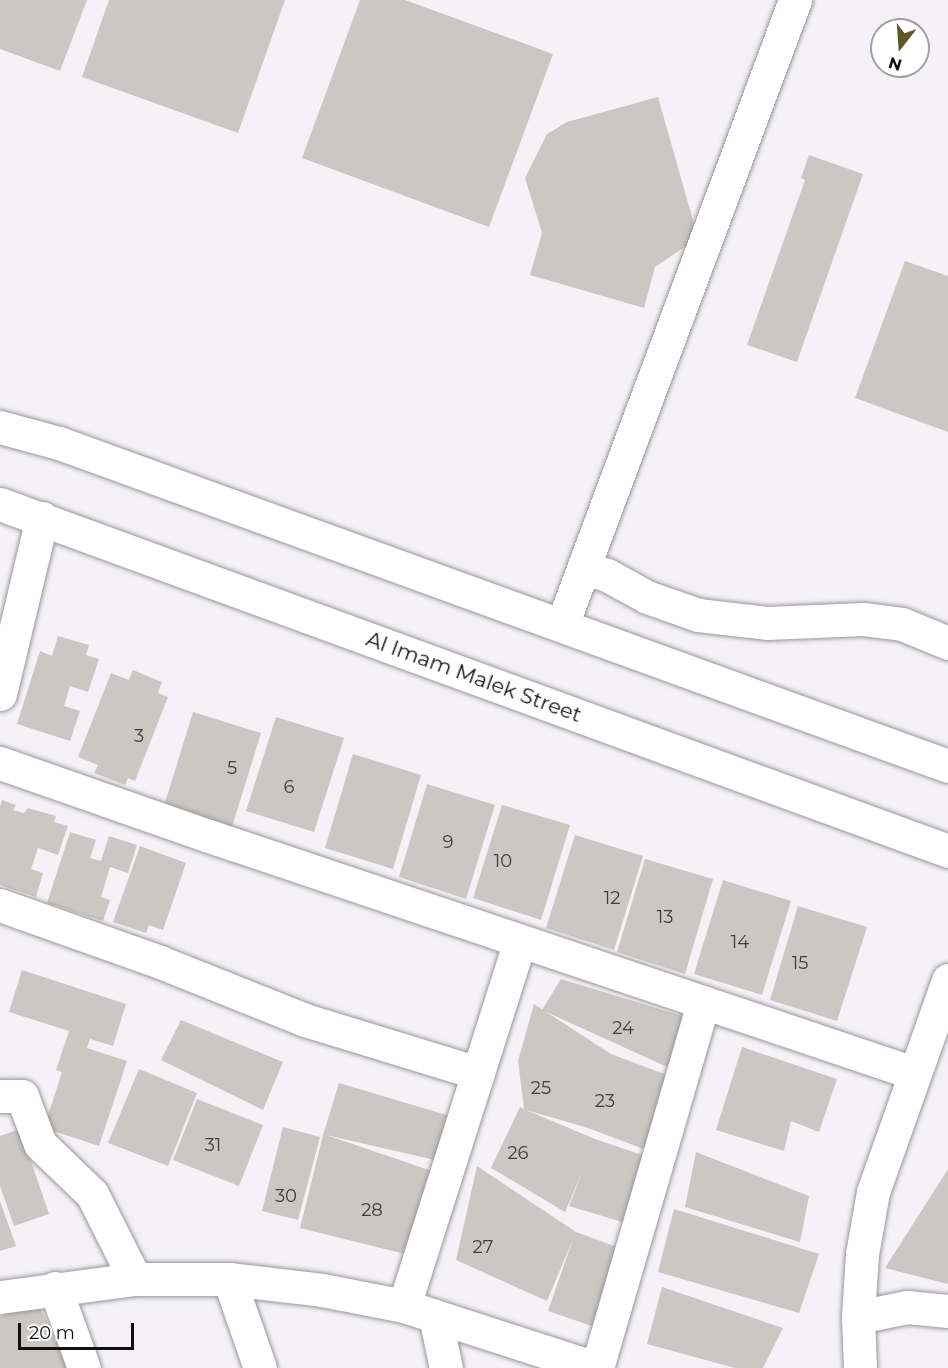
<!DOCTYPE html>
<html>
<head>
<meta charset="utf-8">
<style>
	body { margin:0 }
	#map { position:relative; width:948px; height:1368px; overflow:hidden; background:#f4f2f6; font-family:Montserrat,sans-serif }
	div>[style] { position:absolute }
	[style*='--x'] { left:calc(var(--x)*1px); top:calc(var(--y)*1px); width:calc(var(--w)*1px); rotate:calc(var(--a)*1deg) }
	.building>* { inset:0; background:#cac7c4 }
	.roads { filter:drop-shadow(0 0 2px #99979b) drop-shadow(0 0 2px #99979b) }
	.minor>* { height:33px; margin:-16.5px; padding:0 16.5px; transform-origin:16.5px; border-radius:16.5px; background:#fff }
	span { translate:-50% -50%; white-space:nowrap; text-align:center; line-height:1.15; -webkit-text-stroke:4.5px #fff; paint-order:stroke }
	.number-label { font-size:18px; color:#403e3e }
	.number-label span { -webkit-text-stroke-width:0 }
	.street-label { font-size:21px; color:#121112 }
	.north { position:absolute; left:870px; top:18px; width:60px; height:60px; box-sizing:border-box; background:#fff; border:2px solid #a0a0a0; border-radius:50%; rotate:197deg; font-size:16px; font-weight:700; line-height:24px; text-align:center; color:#121112 }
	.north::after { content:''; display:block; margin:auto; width:21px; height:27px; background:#605724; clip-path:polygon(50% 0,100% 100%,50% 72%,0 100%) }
	.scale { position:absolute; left:18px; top:1323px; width:116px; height:27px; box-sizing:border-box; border:3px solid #121112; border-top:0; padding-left:8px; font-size:18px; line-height:21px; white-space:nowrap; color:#121112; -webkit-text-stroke:4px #fff; paint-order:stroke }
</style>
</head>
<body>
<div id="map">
	<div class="building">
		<i style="clip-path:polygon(0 0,87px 0,60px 71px,0 49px)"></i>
		<i style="clip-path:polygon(109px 0,285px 0,238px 133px,82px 77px)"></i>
		<i style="clip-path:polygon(360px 0,405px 0,553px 54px,489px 227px,302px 158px)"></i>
		<i style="clip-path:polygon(658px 97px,698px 238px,655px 267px,644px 308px,530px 275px,542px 233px,525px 178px,547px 134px,567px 122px)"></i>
		<i style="clip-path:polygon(809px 155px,863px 174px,797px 362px,747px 345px,805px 180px,801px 178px)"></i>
		<i style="clip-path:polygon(905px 261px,948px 276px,948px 432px,855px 398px)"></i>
		<i style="clip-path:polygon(58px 636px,89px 645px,86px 655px,99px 659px,88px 692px,70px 686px,64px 706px,80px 711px,70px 741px,17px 724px,40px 651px,52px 656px)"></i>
		<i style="clip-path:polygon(133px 670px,162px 682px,158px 693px,168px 697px,135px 781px,128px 778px,125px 785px,94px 773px,98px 765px,78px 757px,111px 673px,129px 680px)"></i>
		<i style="clip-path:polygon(193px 712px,261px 733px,232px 827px,164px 806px)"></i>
		<i style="clip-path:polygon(276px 717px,344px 738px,314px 832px,246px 811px)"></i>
		<i style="clip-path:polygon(353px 754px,421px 775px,393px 869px,325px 848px)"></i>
		<i style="clip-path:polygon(427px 784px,495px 805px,466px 899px,399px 877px)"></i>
		<i style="clip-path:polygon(2px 800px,16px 805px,13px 810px,24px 813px,28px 808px,56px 816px,54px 822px,68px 826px,58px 855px,38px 848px,31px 869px,43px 873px,36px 897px,0 885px,0 807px)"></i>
		<i style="clip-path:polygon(502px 805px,570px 825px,541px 920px,473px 898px)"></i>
		<i style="clip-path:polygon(70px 832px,96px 840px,90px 858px,101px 861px,109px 836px,137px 845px,128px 873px,110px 867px,101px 897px,110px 900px,103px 921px,47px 903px)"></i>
		<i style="clip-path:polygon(575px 835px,643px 856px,614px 950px,546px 928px)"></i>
		<i style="clip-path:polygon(140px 846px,186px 863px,163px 930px,149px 925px,146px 933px,113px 922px)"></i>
		<i style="clip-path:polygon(645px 859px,713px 879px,685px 974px,617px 952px)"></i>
		<i style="clip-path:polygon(723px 880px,791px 901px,762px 995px,694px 974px)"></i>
		<i style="clip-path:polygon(798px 906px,867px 927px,837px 1021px,770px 1000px)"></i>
		<i style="clip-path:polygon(22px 970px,126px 1004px,113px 1046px,90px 1039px,87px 1048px,127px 1061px,99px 1146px,44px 1128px,62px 1072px,56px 1070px,69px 1031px,9px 1012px)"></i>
		<i style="clip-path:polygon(561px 979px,692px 1019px,676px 1071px,542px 1010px)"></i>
		<i style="clip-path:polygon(534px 1004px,611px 1054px,691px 1084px,670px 1159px,588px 1128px,526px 1110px,595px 1139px,648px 1157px,629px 1224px,569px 1206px,583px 1170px,565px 1212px,491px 1168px,520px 1107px,524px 1109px,518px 1061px)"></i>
		<i style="clip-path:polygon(181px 1020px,283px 1062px,263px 1110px,161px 1060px)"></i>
		<i style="clip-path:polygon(742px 1047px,837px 1079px,819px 1132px,791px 1121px,784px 1151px,716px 1130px)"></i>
		<i style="clip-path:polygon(139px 1069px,197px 1093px,168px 1166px,108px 1143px)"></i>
		<i style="clip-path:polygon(339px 1083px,450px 1116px,435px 1160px,326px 1135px,438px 1173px,409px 1255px,300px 1228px,323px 1135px)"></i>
		<i style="clip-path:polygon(197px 1099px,263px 1125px,239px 1186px,173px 1160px)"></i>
		<i style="clip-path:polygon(283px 1127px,320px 1137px,298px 1220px,262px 1211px)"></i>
		<i style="clip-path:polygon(20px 1129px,49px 1214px,14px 1226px,0 1186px,0 1136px)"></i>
		<i style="clip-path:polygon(696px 1152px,809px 1196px,800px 1242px,685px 1207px)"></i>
		<i style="clip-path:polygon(477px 1166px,576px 1232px,647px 1258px,621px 1336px,548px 1311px,573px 1239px,547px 1301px,456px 1260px)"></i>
		<i style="clip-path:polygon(948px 1169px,948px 1284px,885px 1268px)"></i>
		<i style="clip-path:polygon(0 1201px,16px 1246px,0 1251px)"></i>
		<i style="clip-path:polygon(674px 1209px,819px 1254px,799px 1313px,658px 1272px)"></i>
		<i style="clip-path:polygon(662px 1287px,783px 1328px,763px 1368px,735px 1368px,647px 1344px)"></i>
		<i style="clip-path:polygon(37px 1302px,71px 1368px,0 1368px,0 1317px)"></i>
	</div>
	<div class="roads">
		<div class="minor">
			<i style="--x:0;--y:427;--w:61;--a:15.2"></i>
			<i style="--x:59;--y:443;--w:946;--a:19.97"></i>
			<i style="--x:0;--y:504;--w:1010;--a:20.1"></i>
			<i style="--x:584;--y:568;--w:24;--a:17"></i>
			<i style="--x:607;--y:575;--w:46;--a:28.8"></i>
			<i style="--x:647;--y:597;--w:54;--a:19.4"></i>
			<i style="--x:698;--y:615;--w:69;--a:6.6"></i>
			<i style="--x:767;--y:623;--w:96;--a:-2.4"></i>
			<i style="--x:863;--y:619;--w:39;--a:7"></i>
			<i style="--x:902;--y:624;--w:50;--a:22.4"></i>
			<i style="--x:562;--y:625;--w:667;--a:-69.55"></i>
			<i style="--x:0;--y:694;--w:181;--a:-76.6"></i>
			<i style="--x:0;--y:763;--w:218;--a:19.3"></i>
			<i style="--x:206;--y:835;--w:747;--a:18.58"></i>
			<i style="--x:0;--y:905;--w:170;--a:19.6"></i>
			<i style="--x:160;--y:962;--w:156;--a:21.8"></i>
			<i style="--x:305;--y:1020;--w:181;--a:17"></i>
			<i style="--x:0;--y:1096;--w:22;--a:0"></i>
			<i style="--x:22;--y:1096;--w:51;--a:69.4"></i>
			<i style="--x:40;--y:1144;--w:72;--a:43.9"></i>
			<i style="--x:92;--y:1194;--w:95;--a:63.2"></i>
			<i style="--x:229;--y:1279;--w:94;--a:70.8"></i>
			<i style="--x:55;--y:1288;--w:85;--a:70.1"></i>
			<i style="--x:0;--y:1297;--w:136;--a:-7.6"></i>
			<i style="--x:135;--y:1279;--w:94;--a:0"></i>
			<i style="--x:229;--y:1279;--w:94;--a:6.7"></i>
			<i style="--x:322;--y:1290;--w:84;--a:11"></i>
			<i style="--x:404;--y:1306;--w:202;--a:17.9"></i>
			<i style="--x:404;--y:1306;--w:383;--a:-72.4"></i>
			<i style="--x:435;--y:1316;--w:53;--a:78.1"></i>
			<i style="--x:858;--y:1317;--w:50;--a:-11.5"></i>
			<i style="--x:907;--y:1307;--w:41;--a:5.6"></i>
			<i style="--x:597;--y:1368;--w:381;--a:-73.8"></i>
			<i style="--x:860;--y:1368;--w:51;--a:-92.2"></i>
			<i style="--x:858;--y:1317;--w:63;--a:-86.4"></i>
			<i style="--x:862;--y:1254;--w:63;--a:-79.9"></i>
			<i style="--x:873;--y:1192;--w:225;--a:-70.5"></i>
		</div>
	</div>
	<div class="number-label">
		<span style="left:139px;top:736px">3</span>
		<span style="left:232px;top:768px">5</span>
		<span style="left:289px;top:787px">6</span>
		<span style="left:448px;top:842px">9</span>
		<span style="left:503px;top:861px">10</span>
		<span style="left:612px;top:898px">12</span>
		<span style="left:665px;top:917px">13</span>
		<span style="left:740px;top:942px">14</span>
		<span style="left:800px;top:963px">15</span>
		<span style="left:623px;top:1028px">24</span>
		<span style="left:541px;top:1088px">25</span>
		<span style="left:605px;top:1101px">23</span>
		<span style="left:213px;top:1145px">31</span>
		<span style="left:518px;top:1153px">26</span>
		<span style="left:286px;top:1196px">30</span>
		<span style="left:372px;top:1210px">28</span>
		<span style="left:483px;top:1247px">27</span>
	</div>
	<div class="street-label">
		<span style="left:474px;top:677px;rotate:20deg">Al Imam Malek Street</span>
	</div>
	<div class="north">N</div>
	<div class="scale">20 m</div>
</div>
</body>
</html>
